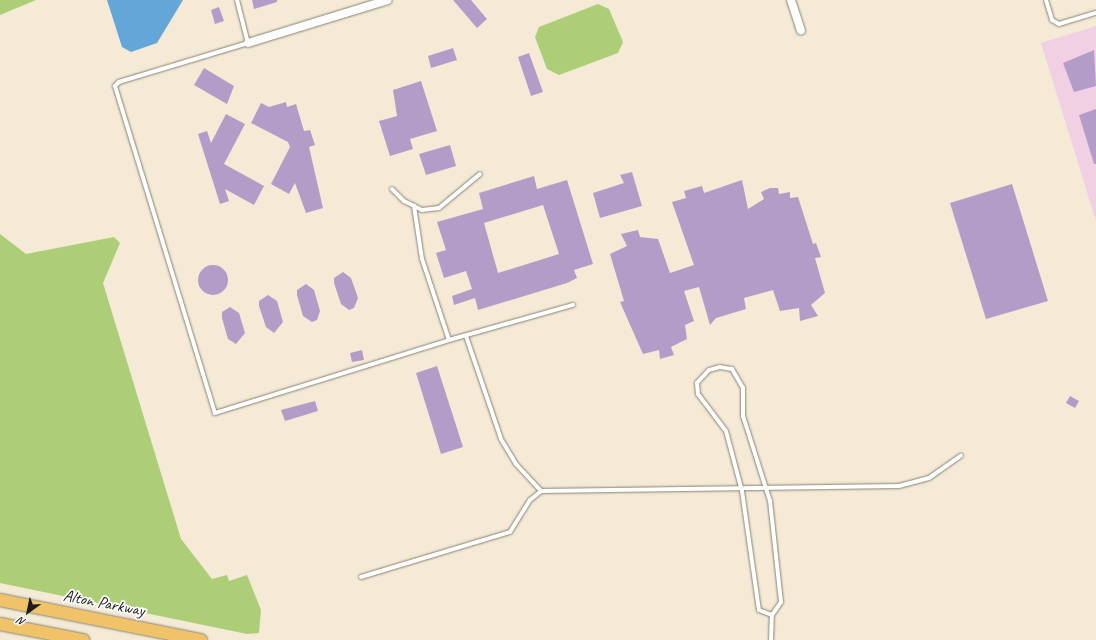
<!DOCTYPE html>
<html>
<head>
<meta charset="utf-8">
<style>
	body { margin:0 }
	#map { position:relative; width:1096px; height:640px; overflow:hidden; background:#f4ead5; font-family:Caveat,sans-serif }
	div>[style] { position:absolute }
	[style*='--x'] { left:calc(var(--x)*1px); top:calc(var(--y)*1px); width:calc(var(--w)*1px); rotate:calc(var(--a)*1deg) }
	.built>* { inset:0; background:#f1d0e3 }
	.green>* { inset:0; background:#adce77 }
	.water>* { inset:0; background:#65a6d8 }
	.building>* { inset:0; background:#b39dc8 }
	.round { border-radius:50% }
	.roads { filter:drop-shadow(0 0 1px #888378) drop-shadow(0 0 1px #888378) }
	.lane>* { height:4px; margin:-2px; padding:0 2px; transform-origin:2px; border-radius:2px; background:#fff }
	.street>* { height:8px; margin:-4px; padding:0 4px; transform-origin:4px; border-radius:4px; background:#fff }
	.primary>* { height:12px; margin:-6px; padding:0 6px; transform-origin:6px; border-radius:6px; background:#f1c369 }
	span { translate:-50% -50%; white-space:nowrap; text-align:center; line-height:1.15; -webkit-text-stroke:3.5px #fff; paint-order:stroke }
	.street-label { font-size:17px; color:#1c1c1c }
	.north { position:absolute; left:8px; top:592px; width:40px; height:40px; -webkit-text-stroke:3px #fff; paint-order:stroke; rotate:213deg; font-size:11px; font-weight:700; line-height:16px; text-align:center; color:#1c1c1c }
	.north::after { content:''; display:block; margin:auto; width:14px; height:18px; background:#1c1c1c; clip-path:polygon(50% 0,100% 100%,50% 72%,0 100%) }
</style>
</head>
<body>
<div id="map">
	<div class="built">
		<i style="clip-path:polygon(1096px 26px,1096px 221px,1041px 43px)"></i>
	</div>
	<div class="green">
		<i style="clip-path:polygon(0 0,36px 0,0 15px)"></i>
		<i style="clip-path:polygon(598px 4px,609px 9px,623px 42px,618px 53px,559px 75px,547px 69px,535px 37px,539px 27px)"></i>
		<i style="clip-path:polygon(0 234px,26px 254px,114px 237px,120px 243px,103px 283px,181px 539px,212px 579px,227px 575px,229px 581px,247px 575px,261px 610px,259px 633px,247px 634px,0 583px)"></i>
	</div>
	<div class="water">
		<i style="clip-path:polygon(107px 0,183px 0,157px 43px,131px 52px,122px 47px)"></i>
	</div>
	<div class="building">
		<i style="clip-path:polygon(252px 0,277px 0,277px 2px,254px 9px)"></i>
		<i style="clip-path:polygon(453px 0,471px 0,487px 19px,477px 28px)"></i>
		<i style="clip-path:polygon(219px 7px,224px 21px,215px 24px,211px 10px)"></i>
		<i style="clip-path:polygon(453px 48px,457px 60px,431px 68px,428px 56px)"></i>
		<i style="clip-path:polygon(1094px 50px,1096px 86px,1074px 92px,1063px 63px)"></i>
		<i style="clip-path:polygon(529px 53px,543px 92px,531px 96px,518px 57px)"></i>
		<i style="clip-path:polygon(204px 68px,234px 86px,227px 104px,194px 85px)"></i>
		<i style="clip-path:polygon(421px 81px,437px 131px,410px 139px,413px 149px,390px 156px,379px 121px,397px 116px,393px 90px)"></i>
		<i style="clip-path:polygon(286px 102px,287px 107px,296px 104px,304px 131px,310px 130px,315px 145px,309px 147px,323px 208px,306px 213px,295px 183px,289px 194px,271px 184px,290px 147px,288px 142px,251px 123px,261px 103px,269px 107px)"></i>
		<i style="clip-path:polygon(1096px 109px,1096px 164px,1094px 164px,1079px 115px)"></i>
		<i style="clip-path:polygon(226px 114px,245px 124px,224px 164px,264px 186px,254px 205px,225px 189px,229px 201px,220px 204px,198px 134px,207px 131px,211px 143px)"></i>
		<i style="clip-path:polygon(450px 145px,456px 166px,426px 175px,419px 154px)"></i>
		<i style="clip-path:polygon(632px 172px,642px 206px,600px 218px,593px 193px,624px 183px,620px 175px)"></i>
		<i style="clip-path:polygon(evenodd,534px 176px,537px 189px,567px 180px,593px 264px,574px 270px,577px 278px,567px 283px,478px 310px,475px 298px,454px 305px,452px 296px,472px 289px,466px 271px,444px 278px,436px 253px,446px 250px,437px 222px,483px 209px,479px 193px,534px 176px,543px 205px,559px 254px,498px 273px,484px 223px,543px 205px)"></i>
		<i style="clip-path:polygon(742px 180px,748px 209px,764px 199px,761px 192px,770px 188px,778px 188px,779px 194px,790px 192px,790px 198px,798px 197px,813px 244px,816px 243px,821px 257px,815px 258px,825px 293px,811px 305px,818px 316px,800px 321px,799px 308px,780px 311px,773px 290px,744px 298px,746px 309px,716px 318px,710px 325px,699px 287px,684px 291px,694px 321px,685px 325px,687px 339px,671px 347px,674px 355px,660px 359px,659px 350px,643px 354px,620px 302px,624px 301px,610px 254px,627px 246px,621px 234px,638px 230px,640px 237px,658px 239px,670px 273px,694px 265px,672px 202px,686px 198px,684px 191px,702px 186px,704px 193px)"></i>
		<i style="clip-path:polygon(1012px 184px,1048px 301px,986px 319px,950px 203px)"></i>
		<i class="round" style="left:198px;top:265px;width:30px;height:30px"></i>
		<i style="clip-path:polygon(343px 272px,351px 278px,358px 298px,354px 308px,349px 310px,341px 304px,334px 283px,334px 278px)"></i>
		<i style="clip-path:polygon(306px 284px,314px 290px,320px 311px,317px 320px,312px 322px,303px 316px,297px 295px,297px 290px)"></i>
		<i style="clip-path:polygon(268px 295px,277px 301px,283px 322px,274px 333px,266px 327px,259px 306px,259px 301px)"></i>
		<i style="clip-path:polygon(230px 307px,239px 313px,245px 333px,236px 344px,228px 339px,222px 318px,222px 312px)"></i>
		<i style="clip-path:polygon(362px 350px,364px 360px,352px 362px,350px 353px)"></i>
		<i style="clip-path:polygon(437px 366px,463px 447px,441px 454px,416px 373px)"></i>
		<i style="clip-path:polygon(1070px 396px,1079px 401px,1075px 408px,1066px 403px)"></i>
		<i style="clip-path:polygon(315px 401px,318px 411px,285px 421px,281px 410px)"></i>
	</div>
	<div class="roads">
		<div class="lane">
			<i style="--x:237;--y:0;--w:44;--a:75.7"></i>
			<i style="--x:248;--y:43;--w:135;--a:163.2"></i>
			<i style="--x:119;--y:82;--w:6;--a:135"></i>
			<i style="--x:115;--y:86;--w:342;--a:73"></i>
			<i style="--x:215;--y:413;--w:245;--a:-17.3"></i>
			<i style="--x:449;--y:340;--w:85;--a:-108.4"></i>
			<i style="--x:422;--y:259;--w:54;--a:-98.6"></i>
			<i style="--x:1046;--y:0;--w:21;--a:73"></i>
			<i style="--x:1052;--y:20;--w:8;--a:30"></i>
			<i style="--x:1059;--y:24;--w:39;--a:-17"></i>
			<i style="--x:392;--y:189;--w:17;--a:45"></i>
			<i style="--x:404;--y:201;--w:20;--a:27"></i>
			<i style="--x:422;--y:210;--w:17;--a:-7"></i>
			<i style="--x:439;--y:208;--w:53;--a:-39.7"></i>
			<i style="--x:466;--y:336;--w:109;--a:71.2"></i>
			<i style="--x:501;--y:439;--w:29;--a:59"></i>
			<i style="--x:516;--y:464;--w:37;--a:47"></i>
			<i style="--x:541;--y:491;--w:358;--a:-0.8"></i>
			<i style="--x:899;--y:486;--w:31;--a:-15"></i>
			<i style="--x:929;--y:478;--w:39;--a:-35"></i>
			<i style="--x:449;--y:340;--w:129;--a:-15.8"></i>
			<i style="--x:361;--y:577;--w:156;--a:-16.8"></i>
			<i style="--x:510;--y:532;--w:38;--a:-58"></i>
			<i style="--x:530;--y:500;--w:14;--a:-39"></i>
			<i style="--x:771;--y:640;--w:25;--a:-88"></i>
			<i style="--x:772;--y:615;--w:16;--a:-55"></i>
			<i style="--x:781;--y:602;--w:102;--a:-96.2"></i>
			<i style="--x:770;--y:501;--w:89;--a:-107.6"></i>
			<i style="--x:743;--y:416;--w:28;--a:-90"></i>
			<i style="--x:743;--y:388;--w:22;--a:-120"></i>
			<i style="--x:732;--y:369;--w:12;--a:-171"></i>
			<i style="--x:720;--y:367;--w:11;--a:165"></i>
			<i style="--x:709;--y:370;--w:18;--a:133"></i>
			<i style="--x:697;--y:383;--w:11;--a:85"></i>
			<i style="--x:698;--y:394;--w:46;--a:52.9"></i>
			<i style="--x:726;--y:431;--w:62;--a:75.1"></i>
			<i style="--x:742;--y:491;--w:120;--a:81.9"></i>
			<i style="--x:759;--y:610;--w:14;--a:21"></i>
		</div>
		<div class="street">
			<i style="--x:791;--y:0;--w:32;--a:72"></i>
			<i style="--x:248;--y:43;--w:146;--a:-17.1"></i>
		</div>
		<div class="primary">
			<i style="--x:0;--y:600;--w:205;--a:11.3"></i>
			<i style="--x:0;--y:624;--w:85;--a:10.9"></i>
		</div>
	</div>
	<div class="street-label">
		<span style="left:104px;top:603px;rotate:11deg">Alton Parkway</span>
	</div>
	<div class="north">N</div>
</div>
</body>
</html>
